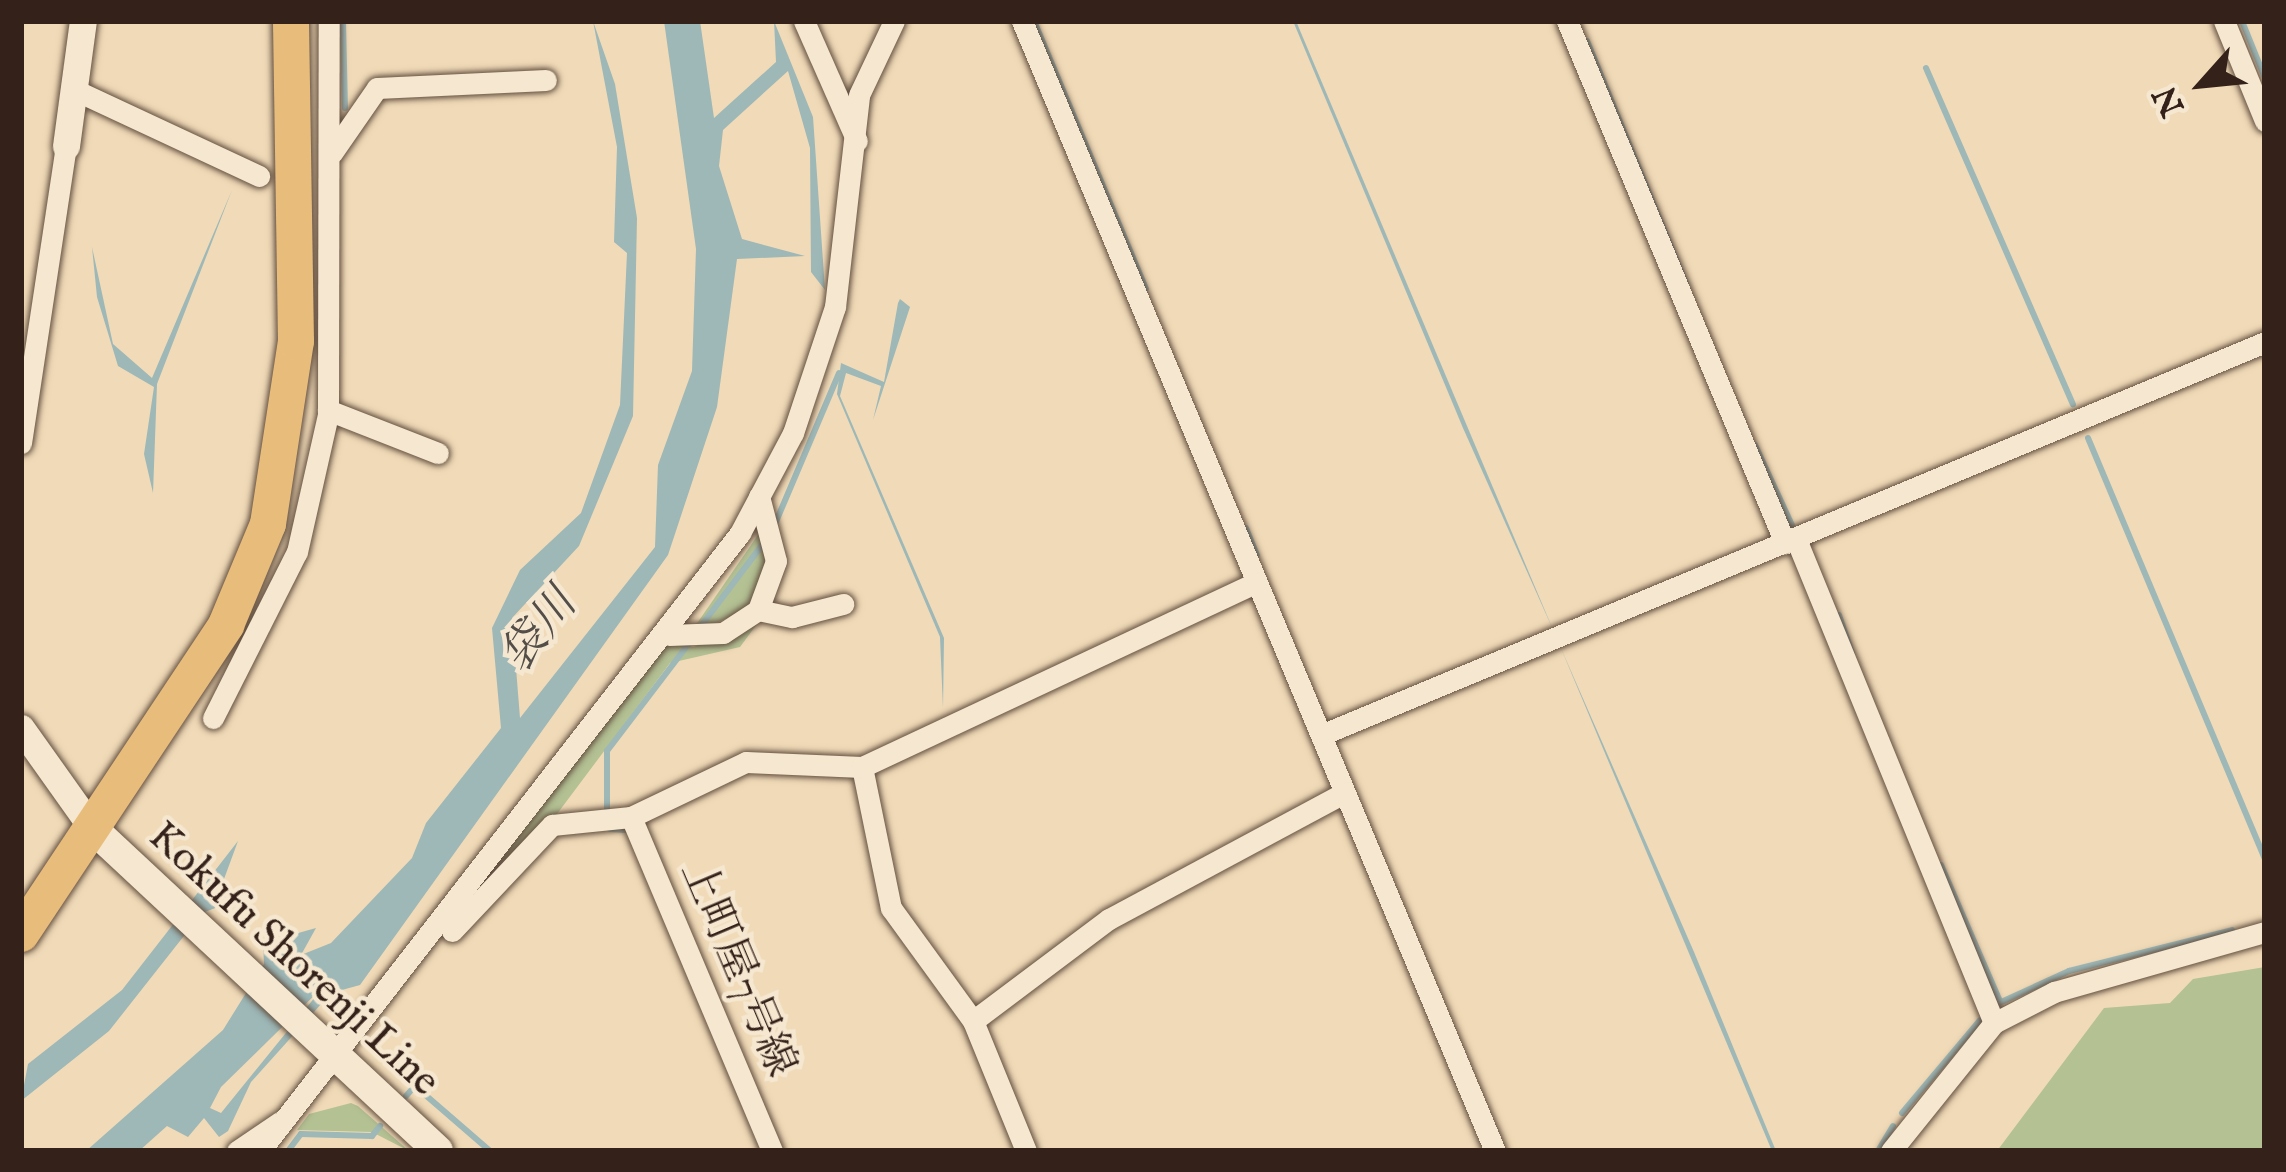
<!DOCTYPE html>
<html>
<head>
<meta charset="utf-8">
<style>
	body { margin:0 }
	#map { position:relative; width:2286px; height:1172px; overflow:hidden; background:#f0dab7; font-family:"IM FELL English","Noto Serif JP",serif }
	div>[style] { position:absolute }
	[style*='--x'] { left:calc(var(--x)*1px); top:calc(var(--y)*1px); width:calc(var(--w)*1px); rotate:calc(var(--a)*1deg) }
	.green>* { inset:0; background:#b3c193 }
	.water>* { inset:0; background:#9db8b7 }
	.stream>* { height:6px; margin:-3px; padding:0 3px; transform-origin:3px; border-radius:3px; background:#9db8b7 }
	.roads { filter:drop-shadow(0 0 3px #634f40) drop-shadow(0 0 3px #634f40) }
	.minor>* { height:21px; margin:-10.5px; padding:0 10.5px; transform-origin:10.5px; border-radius:10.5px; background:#f5e7d0 }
	.tertiary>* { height:27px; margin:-13.5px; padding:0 13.5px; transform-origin:13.5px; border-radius:13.5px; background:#f5e7d0 }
	.secondary>* { height:30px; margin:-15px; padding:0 15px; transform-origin:15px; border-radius:15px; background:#f5e7d0 }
	.primary>* { height:36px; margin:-18px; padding:0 18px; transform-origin:18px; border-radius:18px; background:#e8bd7c }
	span { translate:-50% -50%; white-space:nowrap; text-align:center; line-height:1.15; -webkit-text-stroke:9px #f5e7d0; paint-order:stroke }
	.street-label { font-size:42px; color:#342119 }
	.water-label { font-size:45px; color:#544e48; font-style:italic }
	.frame { position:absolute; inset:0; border:24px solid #342119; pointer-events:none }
	.north { position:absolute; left:2142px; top:24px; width:120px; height:120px; -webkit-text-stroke:9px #f5e7d0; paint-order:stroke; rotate:243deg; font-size:33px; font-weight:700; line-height:48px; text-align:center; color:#342119 }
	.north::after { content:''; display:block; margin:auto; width:42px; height:54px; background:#342119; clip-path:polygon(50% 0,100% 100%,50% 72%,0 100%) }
</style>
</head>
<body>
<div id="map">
	<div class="green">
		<i style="clip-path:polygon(762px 529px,773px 554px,754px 606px,689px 635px)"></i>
		<i style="clip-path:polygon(760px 620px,740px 647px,670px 663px,557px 814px,453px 918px,668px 643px,694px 647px)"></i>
		<i style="clip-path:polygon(2265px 967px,2265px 1151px,1997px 1151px,2104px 1008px,2170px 1003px,2193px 979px)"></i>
		<i style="clip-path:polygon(351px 1103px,358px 1106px,409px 1151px,372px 1132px,297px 1130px,309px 1114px)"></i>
	</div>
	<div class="water">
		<i style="clip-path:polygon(evenodd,593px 21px,615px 84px,637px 218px,633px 416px,579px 546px,512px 618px,520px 718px,655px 547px,658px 465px,692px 371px,696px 249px,664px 21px,700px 21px,714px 118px,776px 62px,774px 21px,813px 117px,825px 290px,811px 272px,810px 148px,788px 71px,723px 130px,719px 166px,742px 239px,805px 256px,737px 259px,717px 407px,668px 555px,360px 985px,331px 993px,251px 1082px,228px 1131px,219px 1137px,204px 1118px,188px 1137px,167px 1126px,139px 1151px,86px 1151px,223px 1030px,264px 964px,263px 943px,316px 928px,301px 955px,331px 943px,412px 858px,426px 823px,501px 728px,492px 628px,520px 570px,581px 513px,620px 405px,627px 253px,614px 242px,617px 147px,593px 21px,324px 986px,221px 1113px,210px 1108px,221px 1087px,324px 986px)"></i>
		<i style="clip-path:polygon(1293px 21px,1296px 21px,1554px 632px,1463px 428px)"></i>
		<i style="clip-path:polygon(232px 190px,157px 384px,153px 493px,144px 454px,154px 387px,118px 366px,97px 297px,92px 247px,113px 344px,152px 378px)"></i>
		<i style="clip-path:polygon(898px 303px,900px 299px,910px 307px,873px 420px,881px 386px,846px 373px,840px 396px,944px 638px,943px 708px,940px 637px,837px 394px,841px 363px,884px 382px)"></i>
		<i style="clip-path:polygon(1560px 646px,1694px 952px,1776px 1151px,1772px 1151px)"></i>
		<i style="clip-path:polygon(238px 841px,224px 879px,229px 903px,202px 913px,109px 1031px,21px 1101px,28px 1064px,122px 990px)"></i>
	</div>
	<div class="stream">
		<i style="--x:343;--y:21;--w:87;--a:88.7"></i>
		<i style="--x:1034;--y:21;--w:290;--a:67.3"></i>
		<i style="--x:2242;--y:21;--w:61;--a:68"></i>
		<i style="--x:1587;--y:41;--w:261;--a:67.8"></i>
		<i style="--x:1926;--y:68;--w:367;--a:66.4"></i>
		<i style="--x:2088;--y:438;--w:458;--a:67.2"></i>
		<i style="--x:1755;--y:445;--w:88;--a:65.2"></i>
		<i style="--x:775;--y:524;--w:164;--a:-67"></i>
		<i style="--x:1246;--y:528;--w:29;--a:68"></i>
		<i style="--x:1839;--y:615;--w:40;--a:71.1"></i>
		<i style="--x:701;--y:626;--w:106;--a:-53"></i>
		<i style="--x:607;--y:809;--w:58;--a:-90"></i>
		<i style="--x:607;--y:751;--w:137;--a:-52.7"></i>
		<i style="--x:610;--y:829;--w:15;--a:4"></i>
		<i style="--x:1941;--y:865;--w:146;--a:66.6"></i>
		<i style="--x:1999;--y:1003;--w:77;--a:-24.6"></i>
		<i style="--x:2069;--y:971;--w:168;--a:-14.1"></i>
		<i style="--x:406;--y:1096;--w:13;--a:-48"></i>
		<i style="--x:415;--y:1086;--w:99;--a:40.9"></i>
		<i style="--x:1902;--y:1113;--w:121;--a:-50"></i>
		<i style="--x:288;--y:1151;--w:21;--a:-53"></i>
		<i style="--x:301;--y:1134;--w:71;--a:1.6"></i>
		<i style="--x:372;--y:1136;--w:13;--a:-51"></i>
		<i style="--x:1878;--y:1151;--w:29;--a:-59"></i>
	</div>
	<div class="roads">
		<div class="minor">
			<i style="--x:804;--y:21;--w:131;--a:66.2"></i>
			<i style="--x:1022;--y:21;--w:1225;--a:67.29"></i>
			<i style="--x:1567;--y:21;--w:566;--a:67.33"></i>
			<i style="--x:2224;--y:21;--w:108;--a:67.7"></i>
			<i style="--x:77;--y:91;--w:201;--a:25"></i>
			<i style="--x:332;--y:153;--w:79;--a:-55.3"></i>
			<i style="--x:377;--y:88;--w:169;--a:-2.7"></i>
			<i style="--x:328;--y:410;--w:118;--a:21.4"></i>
			<i style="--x:21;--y:443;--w:300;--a:-81.4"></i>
			<i style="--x:1796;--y:539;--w:523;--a:67.75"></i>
			<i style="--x:758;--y:610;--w:35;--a:12"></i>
			<i style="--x:792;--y:617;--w:53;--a:-14.3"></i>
			<i style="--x:669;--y:635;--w:54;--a:-2.1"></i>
			<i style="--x:723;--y:633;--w:42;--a:-33.3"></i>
			<i style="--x:758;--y:610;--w:52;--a:-69.8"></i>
			<i style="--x:776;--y:561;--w:67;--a:-104.7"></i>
			<i style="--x:213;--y:718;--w:186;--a:-63.2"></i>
			<i style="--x:297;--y:552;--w:141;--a:-77.3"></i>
			<i style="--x:328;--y:414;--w:393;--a:-89.9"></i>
			<i style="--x:1321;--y:735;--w:1023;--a:-22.6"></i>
			<i style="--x:862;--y:767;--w:144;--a:78.4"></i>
			<i style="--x:891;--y:908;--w:140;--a:54"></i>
			<i style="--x:973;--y:1021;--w:140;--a:67.8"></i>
			<i style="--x:631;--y:817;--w:363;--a:67.1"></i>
			<i style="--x:452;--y:931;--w:146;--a:-46.7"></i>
			<i style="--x:552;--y:825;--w:79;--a:-5.8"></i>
			<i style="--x:631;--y:817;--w:127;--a:-25.6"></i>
			<i style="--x:746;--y:762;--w:116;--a:2.5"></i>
			<i style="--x:862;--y:767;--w:434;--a:-25.1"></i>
			<i style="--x:973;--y:1021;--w:170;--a:-36.9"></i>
			<i style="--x:1109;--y:919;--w:267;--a:-28.2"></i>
			<i style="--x:237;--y:1151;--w:52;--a:-34"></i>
			<i style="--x:260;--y:1151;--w:783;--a:-52.16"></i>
			<i style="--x:740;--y:533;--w:113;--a:-62.1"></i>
			<i style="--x:793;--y:433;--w:133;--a:-71.6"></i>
			<i style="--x:835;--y:307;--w:213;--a:-83.5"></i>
			<i style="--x:859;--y:95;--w:82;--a:-64.7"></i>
			<i style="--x:1891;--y:1151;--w:164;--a:-51.2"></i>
			<i style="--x:1994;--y:1023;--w:68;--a:-27.3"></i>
			<i style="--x:2054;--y:992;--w:219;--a:-15.9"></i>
		</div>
		<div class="tertiary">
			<i style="--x:66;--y:146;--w:126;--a:-82.3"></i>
			<i style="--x:21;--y:728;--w:123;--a:54.6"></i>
		</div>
		<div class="secondary">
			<i style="--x:92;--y:828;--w:473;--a:43"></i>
		</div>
		<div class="primary">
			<i style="--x:21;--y:934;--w:371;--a:-56.4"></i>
			<i style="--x:226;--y:625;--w:109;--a:-67.4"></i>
			<i style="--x:268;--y:524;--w:185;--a:-81.3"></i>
			<i style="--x:296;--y:341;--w:320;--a:-90.9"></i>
		</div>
	</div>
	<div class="street-label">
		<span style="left:293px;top:960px;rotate:43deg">Kokufu Shorenji Line</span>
		<span style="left:737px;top:969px;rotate:67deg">上町屋7号線</span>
	</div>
	<div class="water-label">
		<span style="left:540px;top:631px;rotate:-52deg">袋川</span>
	</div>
	<div class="frame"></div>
	<div class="north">N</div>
</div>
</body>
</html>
